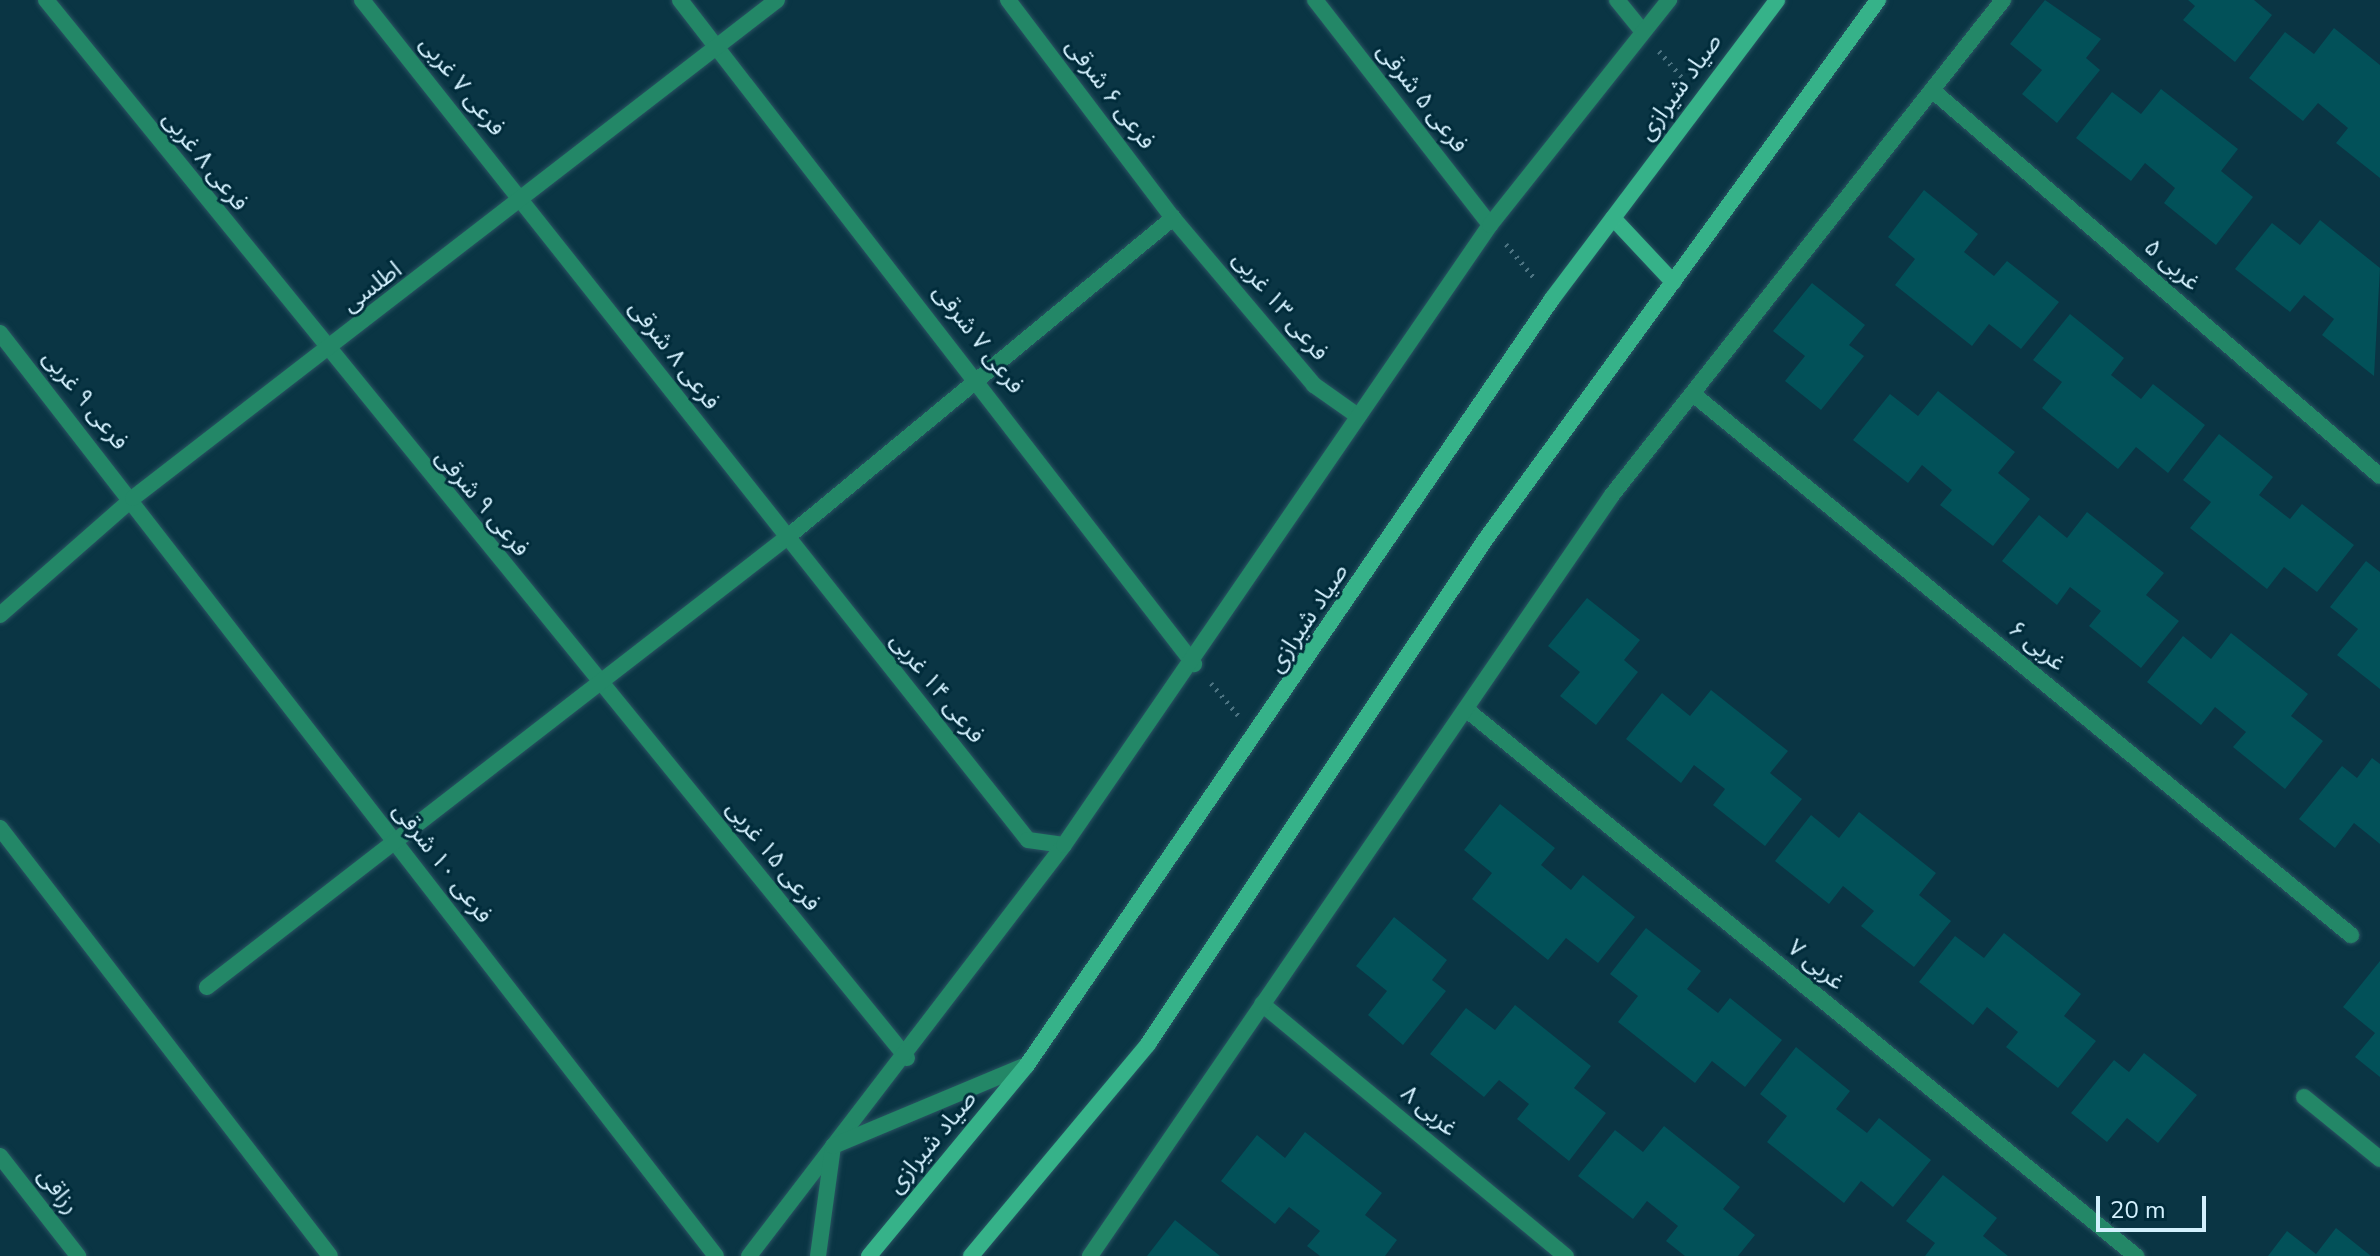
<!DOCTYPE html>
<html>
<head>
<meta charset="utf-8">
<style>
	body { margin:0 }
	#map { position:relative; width:2380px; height:1256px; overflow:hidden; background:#0a3544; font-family:"Nunito Sans","Noto Sans Arabic",sans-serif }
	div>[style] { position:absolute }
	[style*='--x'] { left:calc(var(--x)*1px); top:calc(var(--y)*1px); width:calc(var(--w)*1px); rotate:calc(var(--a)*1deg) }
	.building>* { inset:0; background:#025159 }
	.path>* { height:5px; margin-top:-2.5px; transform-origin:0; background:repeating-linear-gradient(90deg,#4c7381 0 2px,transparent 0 8px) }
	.roads { filter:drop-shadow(0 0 2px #2a5362) drop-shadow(0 0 2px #2a5362) }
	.minor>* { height:16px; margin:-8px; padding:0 8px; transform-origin:8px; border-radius:8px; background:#238767 }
	.tertiary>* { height:16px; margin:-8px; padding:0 8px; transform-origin:8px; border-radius:8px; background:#238767 }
	.secondary>* { height:16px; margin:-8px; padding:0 8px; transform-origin:8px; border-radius:8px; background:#36b289 }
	span { translate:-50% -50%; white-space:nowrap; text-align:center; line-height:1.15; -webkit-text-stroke:6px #002b3a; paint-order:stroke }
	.street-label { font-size:24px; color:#d3f0fd }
	.scale { position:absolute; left:2096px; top:1196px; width:110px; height:36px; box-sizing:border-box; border:4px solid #d3f0fd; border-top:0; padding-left:10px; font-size:24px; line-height:28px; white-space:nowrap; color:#d3f0fd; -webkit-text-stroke:6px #002b3a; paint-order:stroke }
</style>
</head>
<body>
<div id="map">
	<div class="building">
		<i style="clip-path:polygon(2045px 0,2101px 39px,2086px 58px,2100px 70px,2057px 123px,2022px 94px,2042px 70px,2010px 44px)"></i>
		<i style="clip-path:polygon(2188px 0,2254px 0,2272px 15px,2235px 62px,2183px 20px,2195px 6px)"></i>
		<i style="clip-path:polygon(2334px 28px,2380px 65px,2380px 178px,2336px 143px,2348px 128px,2318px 103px,2303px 121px,2249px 78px,2285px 32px,2314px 54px)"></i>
		<i style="clip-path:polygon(2161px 89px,2238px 149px,2221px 171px,2253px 197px,2216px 245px,2164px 203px,2175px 188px,2145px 163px,2131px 181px,2076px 138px,2112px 92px,2141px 114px)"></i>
		<i style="clip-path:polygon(1924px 190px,1978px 234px,1964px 252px,1994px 276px,2007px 261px,2059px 302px,2021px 349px,1989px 324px,1972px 346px,1895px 285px,1915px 259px,1888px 237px)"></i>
		<i style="clip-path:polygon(2320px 220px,2380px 268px,2374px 376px,2322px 335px,2334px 319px,2304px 295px,2290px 312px,2235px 269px,2272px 223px,2300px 245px)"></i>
		<i style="clip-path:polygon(1812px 283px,1865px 325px,1849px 345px,1864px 356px,1821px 410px,1785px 381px,1805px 356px,1773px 331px)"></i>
		<i style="clip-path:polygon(2070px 314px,2124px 358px,2111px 375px,2141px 399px,2153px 384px,2205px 425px,2168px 473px,2136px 447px,2118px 469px,2042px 408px,2062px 382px,2033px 360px)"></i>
		<i style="clip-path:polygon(1938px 391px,2015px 452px,1998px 473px,2030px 499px,1993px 546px,1940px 505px,1952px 490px,1922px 465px,1908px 483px,1853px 440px,1890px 394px,1918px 416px)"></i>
		<i style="clip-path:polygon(2219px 434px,2273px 477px,2259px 495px,2290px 519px,2302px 504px,2354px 545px,2317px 592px,2284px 567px,2267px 589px,2190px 528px,2211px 502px,2183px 480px)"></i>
		<i style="clip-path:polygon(2087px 512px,2164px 573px,2146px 595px,2179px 621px,2141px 668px,2089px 626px,2101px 611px,2070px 587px,2057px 605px,2002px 561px,2039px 515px,2067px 538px)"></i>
		<i style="clip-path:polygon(2366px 561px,2380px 572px,2380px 689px,2337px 655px,2358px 629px,2330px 607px)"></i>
		<i style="clip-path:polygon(1587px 598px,1640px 640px,1624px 660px,1638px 672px,1596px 725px,1560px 696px,1580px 672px,1548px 646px)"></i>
		<i style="clip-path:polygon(2231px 633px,2308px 694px,2291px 716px,2323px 741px,2285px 789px,2233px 747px,2246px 732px,2215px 707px,2201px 725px,2147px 682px,2183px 636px,2211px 659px)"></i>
		<i style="clip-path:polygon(1711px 690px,1788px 751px,1770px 773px,1802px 799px,1765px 846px,1713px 805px,1725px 789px,1694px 765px,1681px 783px,1626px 739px,1662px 693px,1690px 716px)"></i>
		<i style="clip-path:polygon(2372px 758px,2380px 764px,2380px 844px,2354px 823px,2335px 848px,2299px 819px,2342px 766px,2357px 778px)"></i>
		<i style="clip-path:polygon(1500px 804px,1555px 848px,1541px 865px,1571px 890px,1583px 875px,1635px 917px,1598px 963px,1566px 938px,1548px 960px,1472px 899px,1492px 873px,1464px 850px)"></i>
		<i style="clip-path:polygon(1859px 812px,1936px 873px,1919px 895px,1951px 921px,1914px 967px,1861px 926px,1874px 911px,1843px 886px,1829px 904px,1775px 861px,1811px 815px,1839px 838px)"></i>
		<i style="clip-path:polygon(1394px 917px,1447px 960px,1432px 980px,1446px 991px,1403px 1045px,1368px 1015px,1387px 991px,1356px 966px)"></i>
		<i style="clip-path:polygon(1646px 928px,1701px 971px,1687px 989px,1718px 1013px,1730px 998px,1782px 1040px,1745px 1087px,1712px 1061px,1695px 1083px,1618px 1022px,1638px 996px,1610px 974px)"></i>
		<i style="clip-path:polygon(2004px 933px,2081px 994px,2064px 1016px,2096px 1041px,2058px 1088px,2006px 1047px,2018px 1032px,1987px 1007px,1973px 1025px,1919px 982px,1955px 936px,1984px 958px)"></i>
		<i style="clip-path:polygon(2380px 961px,2380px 1077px,2355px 1057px,2375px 1033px,2343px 1007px)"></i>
		<i style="clip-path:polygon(1515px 1005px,1591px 1066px,1574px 1088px,1606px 1113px,1569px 1161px,1517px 1119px,1529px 1104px,1499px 1080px,1484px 1097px,1430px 1054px,1466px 1008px,1495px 1030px)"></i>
		<i style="clip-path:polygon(1796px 1047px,1850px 1091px,1836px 1109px,1867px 1133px,1879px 1118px,1931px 1160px,1893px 1207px,1861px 1181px,1844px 1203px,1767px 1142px,1787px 1116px,1760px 1094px)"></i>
		<i style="clip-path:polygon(2144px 1053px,2197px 1095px,2158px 1143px,2127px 1118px,2107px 1142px,2071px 1113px,2114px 1060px,2129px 1072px)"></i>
		<i style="clip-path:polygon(1664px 1126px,1740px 1187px,1723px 1209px,1755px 1235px,1738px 1256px,1685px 1256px,1666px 1241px,1678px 1226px,1647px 1201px,1633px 1219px,1578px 1176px,1615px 1130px,1643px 1152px)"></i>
		<i style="clip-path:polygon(1305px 1132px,1382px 1193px,1365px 1215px,1397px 1240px,1385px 1256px,1320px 1256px,1307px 1246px,1320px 1231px,1289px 1207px,1275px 1224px,1221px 1181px,1257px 1135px,1285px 1158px)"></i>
		<i style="clip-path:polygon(1943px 1175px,1997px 1218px,1983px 1236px,2008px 1256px,1925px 1256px,1935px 1243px,1906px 1221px)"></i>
		<i style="clip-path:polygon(1175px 1220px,1220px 1256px,1147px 1256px)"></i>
		<i style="clip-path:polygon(2336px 1228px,2371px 1256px,2268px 1256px,2287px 1231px,2316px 1254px)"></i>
	</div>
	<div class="path">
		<i style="--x:1659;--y:51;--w:38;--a:49"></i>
		<i style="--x:1506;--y:244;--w:47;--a:50.2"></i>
		<i style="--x:1211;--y:683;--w:42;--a:49.8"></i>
	</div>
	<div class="roads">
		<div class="minor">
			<i style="--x:46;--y:0;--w:1364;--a:50.86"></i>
			<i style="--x:362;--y:0;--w:1072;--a:51.59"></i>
			<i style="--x:1028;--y:840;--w:36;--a:8"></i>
			<i style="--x:680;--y:0;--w:840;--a:52.26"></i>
			<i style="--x:1008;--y:0;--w:273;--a:52.9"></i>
			<i style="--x:1173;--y:218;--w:219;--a:49.8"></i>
			<i style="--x:1314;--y:385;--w:54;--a:35.2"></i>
			<i style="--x:1315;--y:0;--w:285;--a:52.1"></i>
			<i style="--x:1617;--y:0;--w:41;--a:50.9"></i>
			<i style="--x:1932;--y:90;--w:591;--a:40.75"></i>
			<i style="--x:0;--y:333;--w:1168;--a:52.2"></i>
			<i style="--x:1693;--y:394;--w:852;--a:39.43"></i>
			<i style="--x:0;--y:615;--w:177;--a:-41.3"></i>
			<i style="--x:133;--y:498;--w:814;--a:-37.71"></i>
			<i style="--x:1467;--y:710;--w:864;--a:39.22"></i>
			<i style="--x:0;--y:828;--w:540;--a:52.37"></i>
			<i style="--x:207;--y:987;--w:731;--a:-37.78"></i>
			<i style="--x:785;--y:539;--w:504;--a:-39.6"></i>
			<i style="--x:1262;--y:1004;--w:395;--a:39.7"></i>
			<i style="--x:2304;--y:1097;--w:98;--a:39.2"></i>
			<i style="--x:0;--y:1156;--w:127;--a:52"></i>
			<i style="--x:1090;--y:1256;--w:923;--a:-55.55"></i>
			<i style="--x:1612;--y:495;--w:631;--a:-51.69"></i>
		</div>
		<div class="tertiary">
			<i style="--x:749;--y:1256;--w:518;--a:-52.53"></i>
			<i style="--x:1064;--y:845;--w:752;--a:-55.51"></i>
			<i style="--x:1490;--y:225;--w:288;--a:-51.5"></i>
			<i style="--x:818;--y:1256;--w:111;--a:-82.2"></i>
			<i style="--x:833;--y:1146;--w:210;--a:-22.7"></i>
		</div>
		<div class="secondary">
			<i style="--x:1613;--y:218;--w:88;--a:46.8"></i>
			<i style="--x:869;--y:1256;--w:248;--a:-50.4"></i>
			<i style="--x:1027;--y:1065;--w:929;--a:-55.57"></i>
			<i style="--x:1552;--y:299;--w:374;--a:-53"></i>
			<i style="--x:971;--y:1256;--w:276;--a:-50.1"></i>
			<i style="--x:1148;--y:1044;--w:606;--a:-56.23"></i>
			<i style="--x:1485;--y:540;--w:668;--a:-53.95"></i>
		</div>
	</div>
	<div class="street-label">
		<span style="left:462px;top:86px;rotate:51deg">فرعی ۷ غربی</span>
		<span style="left:1680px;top:87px;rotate:-54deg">صیاد شیرازی</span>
		<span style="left:1110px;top:94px;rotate:53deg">فرعی ۶ شرقی</span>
		<span style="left:1422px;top:98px;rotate:52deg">فرعی ۵ شرقی</span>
		<span style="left:205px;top:161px;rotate:51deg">فرعی ۸ غربی</span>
		<span style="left:2172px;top:265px;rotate:41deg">۵ غربی</span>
		<span style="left:372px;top:287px;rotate:-37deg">اطلسی</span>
		<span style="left:1280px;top:306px;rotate:50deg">فرعی ۱۳ غربی</span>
		<span style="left:978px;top:339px;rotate:52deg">فرعی ۷ شرقی</span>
		<span style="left:674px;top:355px;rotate:52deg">فرعی ۸ شرقی</span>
		<span style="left:85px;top:400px;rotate:51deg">فرعی ۹ غربی</span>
		<span style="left:482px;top:503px;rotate:50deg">فرعی ۹ شرقی</span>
		<span style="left:1308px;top:618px;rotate:-56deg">صیاد شیرازی</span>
		<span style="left:2037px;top:646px;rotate:39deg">۶ غربی</span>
		<span style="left:937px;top:688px;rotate:51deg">فرعی ۱۴ غربی</span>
		<span style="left:773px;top:856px;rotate:51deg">فرعی ۱۵ غربی</span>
		<span style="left:442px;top:863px;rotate:52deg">فرعی ۱۰ شرقی</span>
		<span style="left:1816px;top:965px;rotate:39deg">۷ غربی</span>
		<span style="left:1429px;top:1111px;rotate:40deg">۸ غربی</span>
		<span style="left:932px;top:1142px;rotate:-50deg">صیاد شیرازی</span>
		<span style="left:58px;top:1191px;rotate:52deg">رزاقی</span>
	</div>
	<div class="scale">20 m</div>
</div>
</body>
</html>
